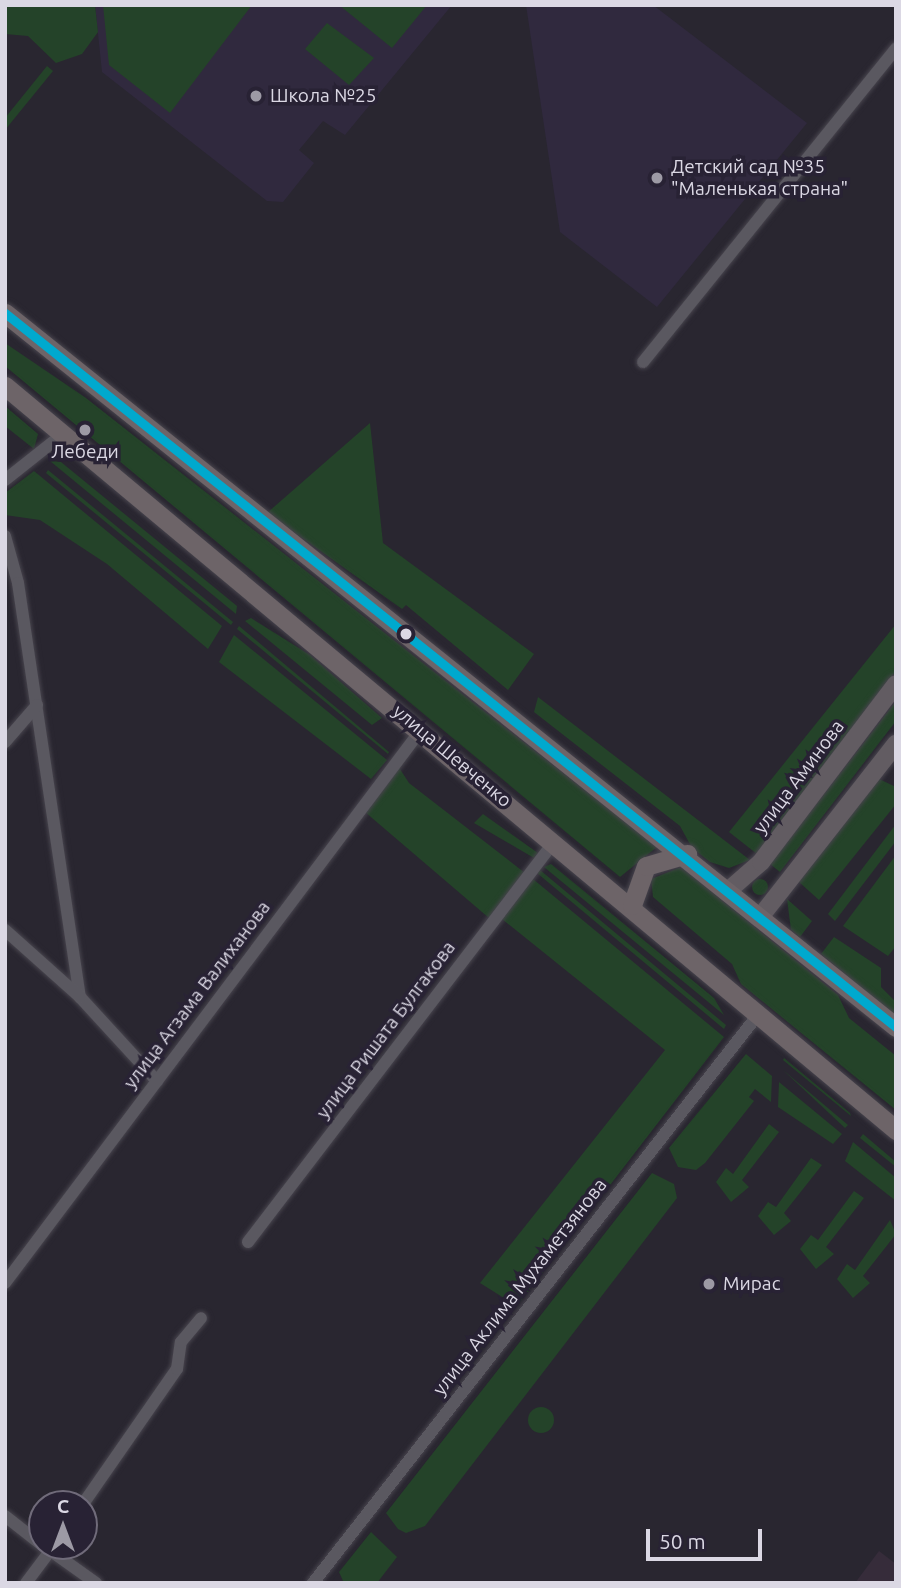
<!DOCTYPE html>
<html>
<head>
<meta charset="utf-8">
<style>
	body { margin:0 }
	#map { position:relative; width:901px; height:1588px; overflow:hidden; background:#292630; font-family:Ubuntu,sans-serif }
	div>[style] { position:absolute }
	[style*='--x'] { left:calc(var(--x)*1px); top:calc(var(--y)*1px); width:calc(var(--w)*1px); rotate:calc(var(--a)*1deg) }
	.industrial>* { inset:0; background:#362c3a }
	.built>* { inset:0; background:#30293e }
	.green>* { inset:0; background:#244329 }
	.round { border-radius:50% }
	.roads { filter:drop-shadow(0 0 2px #47444d) drop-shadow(0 0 2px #47444d) }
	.street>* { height:12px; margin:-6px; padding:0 6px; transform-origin:6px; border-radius:6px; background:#5a5860 }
	.secondary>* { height:18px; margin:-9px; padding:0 9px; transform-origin:9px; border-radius:9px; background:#625c62 }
	.primary>* { height:19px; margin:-9.5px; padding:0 9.5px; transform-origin:9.5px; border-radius:9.5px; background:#6d6468 }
	.bus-1>* { height:9px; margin:-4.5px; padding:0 4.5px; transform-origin:4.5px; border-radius:4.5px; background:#00a9ce }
	.dots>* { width:19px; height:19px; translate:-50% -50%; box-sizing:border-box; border:4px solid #282234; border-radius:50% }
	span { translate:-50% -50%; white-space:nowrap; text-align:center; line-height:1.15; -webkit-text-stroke:7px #282234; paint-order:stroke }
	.poi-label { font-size:19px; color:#dbd8e4 }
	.left { translate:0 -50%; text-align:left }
	.street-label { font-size:19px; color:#dbd8e4 }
	.frame { position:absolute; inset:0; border:7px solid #dbd8e4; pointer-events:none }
	.north { position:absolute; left:28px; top:1490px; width:70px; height:70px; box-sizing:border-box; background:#282234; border:2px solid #706b7a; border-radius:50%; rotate:0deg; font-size:19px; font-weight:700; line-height:28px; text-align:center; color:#dbd8e4 }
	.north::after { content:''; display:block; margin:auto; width:24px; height:32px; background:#9d9aa5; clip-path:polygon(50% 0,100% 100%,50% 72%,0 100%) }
	.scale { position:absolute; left:646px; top:1529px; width:116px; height:32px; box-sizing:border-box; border:4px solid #dbd8e4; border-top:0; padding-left:9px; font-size:21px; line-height:24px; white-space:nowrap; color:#dbd8e4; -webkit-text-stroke:5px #282234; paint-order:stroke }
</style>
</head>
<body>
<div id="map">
	<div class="industrial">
		<i style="clip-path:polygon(879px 1551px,896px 1564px,896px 1583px,855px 1583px)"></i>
	</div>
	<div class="built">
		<i style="clip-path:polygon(95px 5px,452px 5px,345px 135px,323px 121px,299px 150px,314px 163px,283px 202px,267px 201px,102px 72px)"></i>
		<i style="clip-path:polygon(526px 5px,653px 5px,807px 123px,657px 307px,560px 232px)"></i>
	</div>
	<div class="green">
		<i style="clip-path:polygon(5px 5px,95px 5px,98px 32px,82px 54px,56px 63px,28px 36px,5px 34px)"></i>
		<i style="clip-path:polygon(103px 5px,252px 5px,170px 113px,109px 65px)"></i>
		<i style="clip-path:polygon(339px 5px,427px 5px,392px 48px)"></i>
		<i style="clip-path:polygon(327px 23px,374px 58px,349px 85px,305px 49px)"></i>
		<i style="clip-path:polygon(47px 66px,53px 71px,5px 130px,5px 118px)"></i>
		<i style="clip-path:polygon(5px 343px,86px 398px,657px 847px,620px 877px,5px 366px)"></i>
		<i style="clip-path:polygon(5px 406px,38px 434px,34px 449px,5px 426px)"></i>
		<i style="clip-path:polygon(370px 423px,383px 543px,534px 654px,508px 690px,406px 605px,402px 609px,267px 513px)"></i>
		<i style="clip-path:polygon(50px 461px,61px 462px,237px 606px,236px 614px)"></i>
		<i style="clip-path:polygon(48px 470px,233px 622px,231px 625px,46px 473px)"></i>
		<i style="clip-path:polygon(34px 471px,222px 626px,208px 649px,107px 564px,40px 520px,5px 515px,5px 493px)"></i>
		<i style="clip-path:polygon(251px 618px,310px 655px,382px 718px,372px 725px,245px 621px)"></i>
		<i style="clip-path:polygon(896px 624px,896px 671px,757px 854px,729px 832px)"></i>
		<i style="clip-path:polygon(239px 626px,389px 752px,388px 754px,237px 629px)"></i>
		<i style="clip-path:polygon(234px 635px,387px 760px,371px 779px,219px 662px)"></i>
		<i style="clip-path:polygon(538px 697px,750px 860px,729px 868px,710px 862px,692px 848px,680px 826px,534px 712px)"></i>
		<i style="clip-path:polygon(896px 701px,896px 721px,780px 872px,770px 864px)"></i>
		<i style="clip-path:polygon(398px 766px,409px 783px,525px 873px,489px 918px,365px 812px)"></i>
		<i style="clip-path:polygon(879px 779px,896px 787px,896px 804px,819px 900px,799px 882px)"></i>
		<i style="clip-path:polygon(483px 814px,538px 853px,534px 858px,474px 823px)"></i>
		<i style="clip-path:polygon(896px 824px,896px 841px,835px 921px,828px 914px)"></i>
		<i style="clip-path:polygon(896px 855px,896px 946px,888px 956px,843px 926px)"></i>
		<i style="clip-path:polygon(551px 864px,714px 998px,724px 1015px,544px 867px)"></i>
		<i style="clip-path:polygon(681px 867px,838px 995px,849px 1018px,896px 1056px,896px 1110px,741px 984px,732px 964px,653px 897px,651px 879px)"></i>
		<i style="clip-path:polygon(540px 870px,726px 1025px,724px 1029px,537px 873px)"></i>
		<i class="round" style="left:752px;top:879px;width:16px;height:16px"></i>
		<i style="clip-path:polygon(533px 879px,724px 1037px,517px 1306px,480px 1283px,665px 1050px,502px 919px)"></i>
		<i style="clip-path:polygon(787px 899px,812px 921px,800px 937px,791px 930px)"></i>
		<i style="clip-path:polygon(834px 937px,881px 968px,881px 987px,896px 1002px,896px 1016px,821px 954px)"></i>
		<i style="clip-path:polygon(746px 1054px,772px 1076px,771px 1102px,755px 1089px,749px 1097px,754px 1101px,705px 1163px,696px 1170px,678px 1167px,669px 1148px)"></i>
		<i style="clip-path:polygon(784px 1058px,850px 1113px,851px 1116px,783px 1060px)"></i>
		<i style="clip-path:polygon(783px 1070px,848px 1125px,845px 1128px)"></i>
		<i style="clip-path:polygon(779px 1082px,842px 1134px,833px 1144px,778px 1107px)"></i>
		<i style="clip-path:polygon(769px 1124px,779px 1132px,742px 1180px,749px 1187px,731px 1202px,716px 1182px,726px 1168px,733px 1174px)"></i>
		<i style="clip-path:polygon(863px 1134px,896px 1162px,896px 1167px,860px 1138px)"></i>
		<i style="clip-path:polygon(853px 1142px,896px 1178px,896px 1201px,845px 1161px)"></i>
		<i style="clip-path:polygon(811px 1158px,822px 1165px,784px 1213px,791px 1221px,774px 1235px,758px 1216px,768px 1202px,776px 1207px)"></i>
		<i style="clip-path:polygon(652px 1173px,674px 1184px,677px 1198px,425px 1526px,406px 1533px,398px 1529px,386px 1513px)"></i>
		<i style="clip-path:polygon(854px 1191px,864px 1198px,826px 1247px,834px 1254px,816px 1269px,800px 1249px,811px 1235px,818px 1240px)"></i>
		<i style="clip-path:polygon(890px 1220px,896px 1234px,863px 1276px,870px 1283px,853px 1298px,837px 1279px,847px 1264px,855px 1270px)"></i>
		<i class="round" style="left:528px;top:1407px;width:26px;height:26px"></i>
		<i style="clip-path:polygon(371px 1532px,397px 1557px,377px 1583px,344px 1583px,339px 1572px)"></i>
	</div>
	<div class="roads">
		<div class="street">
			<i style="--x:643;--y:362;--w:403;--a:-51.1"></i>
			<i style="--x:5;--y:480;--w:74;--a:-38.4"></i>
			<i style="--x:5;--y:536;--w:49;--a:74.5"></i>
			<i style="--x:18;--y:583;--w:419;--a:81.5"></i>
			<i style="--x:80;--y:997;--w:114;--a:47.5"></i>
			<i style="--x:5;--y:742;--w:49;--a:-49.1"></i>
			<i style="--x:5;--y:930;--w:101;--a:41.8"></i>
			<i style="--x:248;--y:1242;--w:504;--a:-52.58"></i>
			<i style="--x:5;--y:1283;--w:692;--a:-53.05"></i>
			<i style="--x:83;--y:1504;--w:165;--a:-55.2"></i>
			<i style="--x:177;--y:1369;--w:27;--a:-82"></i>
			<i style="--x:181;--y:1342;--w:31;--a:-50"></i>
			<i style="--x:5;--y:1516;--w:47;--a:38.1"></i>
			<i style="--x:44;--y:1546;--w:64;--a:35.4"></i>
			<i style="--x:26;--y:1583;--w:45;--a:-53.1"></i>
			<i style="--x:313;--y:1583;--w:720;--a:-51.94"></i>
		</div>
		<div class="secondary">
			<i style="--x:729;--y:890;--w:43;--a:-41.2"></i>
			<i style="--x:761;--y:862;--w:223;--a:-52.8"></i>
			<i style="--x:761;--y:916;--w:219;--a:-51.9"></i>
		</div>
		<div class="primary">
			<i style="--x:5;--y:313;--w:1142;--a:38.71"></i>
			<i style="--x:5;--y:386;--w:1161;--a:39.86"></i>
			<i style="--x:632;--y:905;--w:41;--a:-70.3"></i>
			<i style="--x:646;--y:866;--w:43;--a:-16.3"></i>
		</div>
	</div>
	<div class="bus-1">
		<i style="--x:5;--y:313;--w:1142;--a:38.71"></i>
	</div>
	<div class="dots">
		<i style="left:256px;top:96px;background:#9d9aa5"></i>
		<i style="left:657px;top:178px;background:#9d9aa5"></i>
		<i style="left:85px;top:430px;background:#9d9aa5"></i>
		<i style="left:406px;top:634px;background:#dbd8e4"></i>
		<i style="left:709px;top:1284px;background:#9d9aa5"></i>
	</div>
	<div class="poi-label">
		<span class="left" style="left:270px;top:96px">Школа №25</span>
		<span class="left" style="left:671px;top:178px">Детский сад №35<br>"Маленькая страна"</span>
		<span style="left:85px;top:452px">Лебеди</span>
		<span class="left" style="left:723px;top:1284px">Мирас</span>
	</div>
	<div class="street-label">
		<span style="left:452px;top:756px;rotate:40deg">улица Шевченко</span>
		<span style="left:799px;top:777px;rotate:-53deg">улица Аминова</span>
		<span style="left:197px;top:995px;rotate:-53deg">улица Агзама Валиханова</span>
		<span style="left:386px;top:1030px;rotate:-53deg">улица Ришата Булгакова</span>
		<span style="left:520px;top:1287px;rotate:-52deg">улица Аклима Мухаметзянова</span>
	</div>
	<div class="frame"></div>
	<div class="north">С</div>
	<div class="scale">50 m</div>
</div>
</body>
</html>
